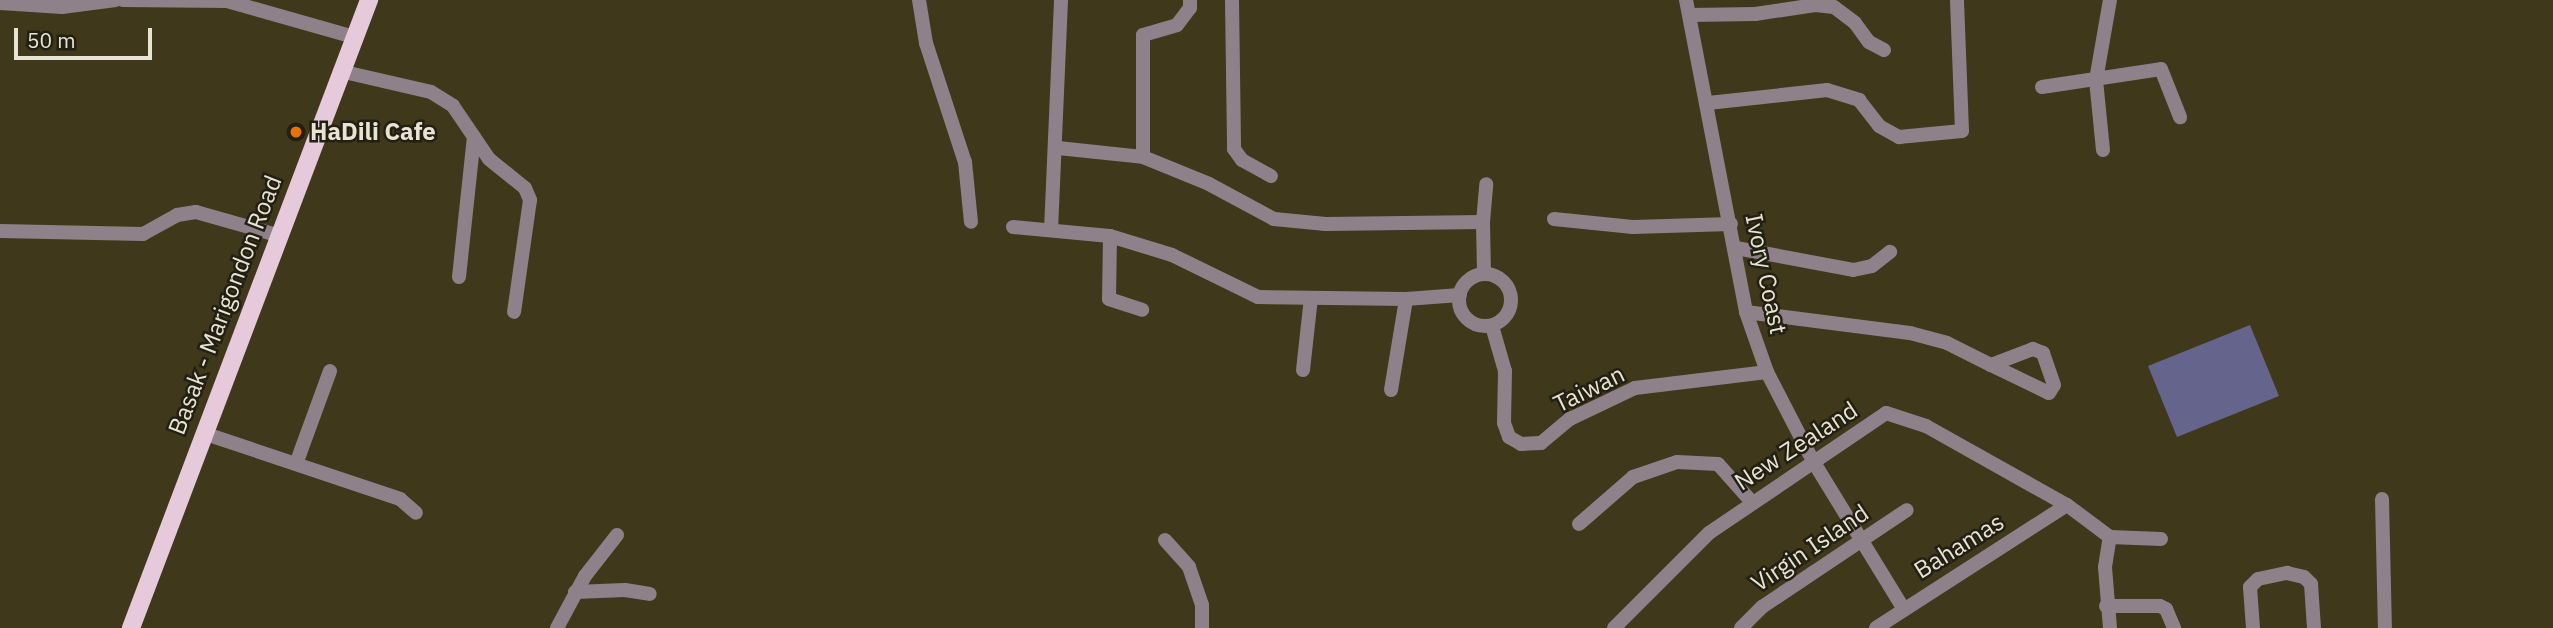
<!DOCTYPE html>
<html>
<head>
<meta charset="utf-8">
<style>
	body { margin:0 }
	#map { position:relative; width:2553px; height:628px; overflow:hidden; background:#3f381b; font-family:"IBM Plex Sans",sans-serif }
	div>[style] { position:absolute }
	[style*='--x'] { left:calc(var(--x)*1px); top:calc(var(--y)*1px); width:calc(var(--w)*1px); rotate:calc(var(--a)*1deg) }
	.building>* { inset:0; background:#65648d }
	.minor>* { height:14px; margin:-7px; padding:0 7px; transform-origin:7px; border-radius:7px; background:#8f818a }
	.minor>.ring { margin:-7px; padding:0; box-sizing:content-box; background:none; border:14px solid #8f818a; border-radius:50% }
	.primary>* { height:18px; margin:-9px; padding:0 9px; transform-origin:9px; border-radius:9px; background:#e6cadc }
	.dots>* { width:19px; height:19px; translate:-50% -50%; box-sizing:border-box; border:4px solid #221f13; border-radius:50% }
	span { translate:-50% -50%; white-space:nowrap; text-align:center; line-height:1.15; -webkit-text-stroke:5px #221f13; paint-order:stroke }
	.poi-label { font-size:24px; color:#e8e4d3; font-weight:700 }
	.left { translate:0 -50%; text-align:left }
	.street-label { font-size:24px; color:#e8e4d3 }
	.scale { position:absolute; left:14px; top:28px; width:138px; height:32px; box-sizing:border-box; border:4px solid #e8e4d3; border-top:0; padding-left:9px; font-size:21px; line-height:24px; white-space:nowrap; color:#e8e4d3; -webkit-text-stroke:5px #221f13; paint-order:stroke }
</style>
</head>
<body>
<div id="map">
	<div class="building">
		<i style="clip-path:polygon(2250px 325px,2279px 396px,2177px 437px,2148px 366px)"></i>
	</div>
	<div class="minor">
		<i style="--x:123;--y:0;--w:104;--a:0.6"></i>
		<i style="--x:227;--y:1;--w:132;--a:15.8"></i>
		<i style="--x:919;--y:0;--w:44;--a:80.8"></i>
		<i style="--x:926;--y:43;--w:125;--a:71.9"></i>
		<i style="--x:965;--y:162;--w:60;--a:84.3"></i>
		<i style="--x:1232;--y:0;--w:149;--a:89.2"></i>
		<i style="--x:1234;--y:149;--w:14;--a:54"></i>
		<i style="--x:1242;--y:160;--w:33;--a:29"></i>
		<i style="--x:1686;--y:0;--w:318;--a:79.1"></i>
		<i style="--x:1746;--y:312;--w:64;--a:70.7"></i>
		<i style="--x:1767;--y:372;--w:100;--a:62.7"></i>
		<i style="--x:1813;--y:461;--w:172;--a:58.5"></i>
		<i style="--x:0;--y:3;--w:62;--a:3.7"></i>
		<i style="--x:62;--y:7;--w:54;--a:-7.4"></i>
		<i style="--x:1690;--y:15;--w:65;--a:-0.9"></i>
		<i style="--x:1755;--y:14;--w:61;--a:-8.5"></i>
		<i style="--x:1815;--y:5;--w:19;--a:6"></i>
		<i style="--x:1834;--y:7;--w:26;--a:37"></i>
		<i style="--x:1855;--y:23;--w:24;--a:54"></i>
		<i style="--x:1869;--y:42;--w:17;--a:28"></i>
		<i style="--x:340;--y:71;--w:93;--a:13"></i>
		<i style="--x:431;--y:92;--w:26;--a:32"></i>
		<i style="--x:453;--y:106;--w:64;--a:55.8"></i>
		<i style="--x:489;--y:159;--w:46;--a:38.9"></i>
		<i style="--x:525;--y:188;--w:13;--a:67"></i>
		<i style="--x:530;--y:200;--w:113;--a:98.1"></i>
		<i style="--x:2042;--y:87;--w:120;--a:-8.6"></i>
		<i style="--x:2161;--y:69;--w:52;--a:68.4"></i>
		<i style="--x:1708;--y:103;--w:120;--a:-6.2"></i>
		<i style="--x:1827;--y:90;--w:34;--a:17"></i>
		<i style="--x:1859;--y:100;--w:33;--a:52"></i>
		<i style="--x:1879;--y:126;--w:23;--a:29"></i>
		<i style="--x:1899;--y:137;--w:63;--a:-5.4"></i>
		<i style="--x:1962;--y:131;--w:131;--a:-92.2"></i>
		<i style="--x:1058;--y:148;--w:85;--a:6"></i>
		<i style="--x:1143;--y:157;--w:71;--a:22.2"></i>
		<i style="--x:1209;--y:184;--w:74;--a:28.3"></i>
		<i style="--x:1274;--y:219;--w:52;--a:5.5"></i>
		<i style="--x:1326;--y:224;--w:157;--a:-0.7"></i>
		<i style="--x:1483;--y:222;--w:38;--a:-85"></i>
		<i style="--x:2103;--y:150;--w:70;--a:-95.7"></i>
		<i style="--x:2096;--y:80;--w:81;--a:-80.1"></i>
		<i style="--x:1143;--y:157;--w:122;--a:-90"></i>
		<i style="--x:1143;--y:35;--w:35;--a:-16"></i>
		<i style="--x:1177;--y:25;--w:21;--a:-53"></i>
		<i style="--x:1190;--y:8;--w:8;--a:-90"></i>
		<i style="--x:1554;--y:219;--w:79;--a:5.8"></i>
		<i style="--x:1633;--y:227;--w:98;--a:-1.8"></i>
		<i style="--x:1483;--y:222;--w:52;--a:88.9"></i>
		<i style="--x:1013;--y:227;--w:97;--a:5.3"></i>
		<i style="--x:1110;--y:236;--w:65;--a:17"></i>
		<i style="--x:1172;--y:255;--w:96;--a:26"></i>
		<i style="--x:1258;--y:297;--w:148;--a:0.8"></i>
		<i style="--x:1051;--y:230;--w:230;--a:-87.5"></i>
		<i style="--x:0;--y:231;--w:143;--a:1.2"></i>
		<i style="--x:143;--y:234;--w:39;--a:-29"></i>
		<i style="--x:177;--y:215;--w:19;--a:-9"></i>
		<i style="--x:196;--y:212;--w:84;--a:15.9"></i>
		<i style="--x:1110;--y:236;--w:63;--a:90.9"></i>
		<i style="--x:1109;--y:299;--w:35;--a:18"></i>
		<i style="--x:1736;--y:248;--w:119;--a:10.6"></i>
		<i style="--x:1853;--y:270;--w:19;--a:-12"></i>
		<i style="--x:1872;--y:266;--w:23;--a:-38"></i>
		<i class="ring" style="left:1459px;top:274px;width:38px;height:38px"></i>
		<i style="--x:459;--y:277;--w:141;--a:-83.9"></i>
		<i style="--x:1746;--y:312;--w:165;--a:7.3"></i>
		<i style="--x:1910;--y:333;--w:38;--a:15"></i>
		<i style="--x:1947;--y:343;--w:49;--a:26.6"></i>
		<i style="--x:1991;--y:365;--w:64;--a:25.8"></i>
		<i style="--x:2049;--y:393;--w:9;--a:-58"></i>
		<i style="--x:2054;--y:385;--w:34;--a:-109"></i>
		<i style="--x:2043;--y:353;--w:11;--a:-158"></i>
		<i style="--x:2033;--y:349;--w:45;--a:159.1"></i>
		<i style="--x:1492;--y:326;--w:47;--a:73.9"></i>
		<i style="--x:1505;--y:371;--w:52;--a:91.1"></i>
		<i style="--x:1504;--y:423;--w:15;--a:70"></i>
		<i style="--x:1509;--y:437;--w:14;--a:30"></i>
		<i style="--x:1521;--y:444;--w:20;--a:-3"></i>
		<i style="--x:1541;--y:443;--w:38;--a:-40"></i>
		<i style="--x:1570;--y:419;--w:72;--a:-25.5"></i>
		<i style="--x:1635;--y:388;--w:133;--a:-6.9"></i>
		<i style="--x:1303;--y:370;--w:72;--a:-83.7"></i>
		<i style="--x:1391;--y:390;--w:92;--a:-80.6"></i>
		<i style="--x:1406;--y:299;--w:54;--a:-4.2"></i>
		<i style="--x:203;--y:433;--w:208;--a:18.5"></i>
		<i style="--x:400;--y:499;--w:21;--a:41"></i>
		<i style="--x:296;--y:464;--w:99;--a:-69.9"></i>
		<i style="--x:2382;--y:499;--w:129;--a:88.7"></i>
		<i style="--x:1579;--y:524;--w:72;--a:-41"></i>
		<i style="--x:1633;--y:477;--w:46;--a:-18.8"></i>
		<i style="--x:1677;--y:462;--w:41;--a:2.8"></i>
		<i style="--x:1718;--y:464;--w:50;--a:48.3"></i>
		<i style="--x:1165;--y:540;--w:36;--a:48"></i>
		<i style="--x:1189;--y:567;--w:40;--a:71.1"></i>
		<i style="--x:1202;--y:605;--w:23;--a:90"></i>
		<i style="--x:575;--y:592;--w:50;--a:-2.3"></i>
		<i style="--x:625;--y:590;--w:25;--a:9"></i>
		<i style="--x:2106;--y:606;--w:54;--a:0"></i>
		<i style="--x:2160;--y:606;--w:7;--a:27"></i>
		<i style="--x:2166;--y:609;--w:21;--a:67"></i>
		<i style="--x:557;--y:628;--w:59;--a:-61.7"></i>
		<i style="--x:585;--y:576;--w:52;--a:-52"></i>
		<i style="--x:1614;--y:628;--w:134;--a:-45"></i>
		<i style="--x:1709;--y:533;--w:214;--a:-34.1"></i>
		<i style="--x:1886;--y:413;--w:42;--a:18"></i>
		<i style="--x:1926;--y:426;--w:162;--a:29.3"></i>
		<i style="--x:2067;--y:505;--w:54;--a:36.7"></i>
		<i style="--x:2110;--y:537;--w:51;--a:2.2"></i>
		<i style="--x:1741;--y:628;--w:30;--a:-45"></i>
		<i style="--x:1762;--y:607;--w:174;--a:-33.8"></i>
		<i style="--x:1876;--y:628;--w:227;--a:-32.8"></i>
		<i style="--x:2110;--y:628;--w:61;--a:-94.7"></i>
		<i style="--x:2105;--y:567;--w:30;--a:-81"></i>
		<i style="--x:2253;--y:628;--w:41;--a:-94.2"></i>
		<i style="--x:2250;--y:587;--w:11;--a:-45"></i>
		<i style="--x:2258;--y:579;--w:30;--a:-12"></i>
		<i style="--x:2287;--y:573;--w:17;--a:13"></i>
		<i style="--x:2304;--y:577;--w:10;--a:45"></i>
		<i style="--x:2311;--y:584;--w:44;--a:86.1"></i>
	</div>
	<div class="primary">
		<i style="--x:131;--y:628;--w:672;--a:-69.24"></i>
	</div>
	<div class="dots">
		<i style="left:296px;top:132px;background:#e8710a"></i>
	</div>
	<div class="poi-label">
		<span class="left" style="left:310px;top:132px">HaDili Cafe</span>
	</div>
	<div class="street-label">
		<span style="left:1766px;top:274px;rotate:78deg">Ivory Coast</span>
		<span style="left:225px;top:305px;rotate:-69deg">Basak - Marigondon Road</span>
		<span style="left:1589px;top:389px;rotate:-26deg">Taiwan</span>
		<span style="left:1796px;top:446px;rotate:-33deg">New Zealand</span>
		<span style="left:1959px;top:546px;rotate:-32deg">Bahamas</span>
		<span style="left:1810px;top:548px;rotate:-34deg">Virgin Island</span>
	</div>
	<div class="scale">50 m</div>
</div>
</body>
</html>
